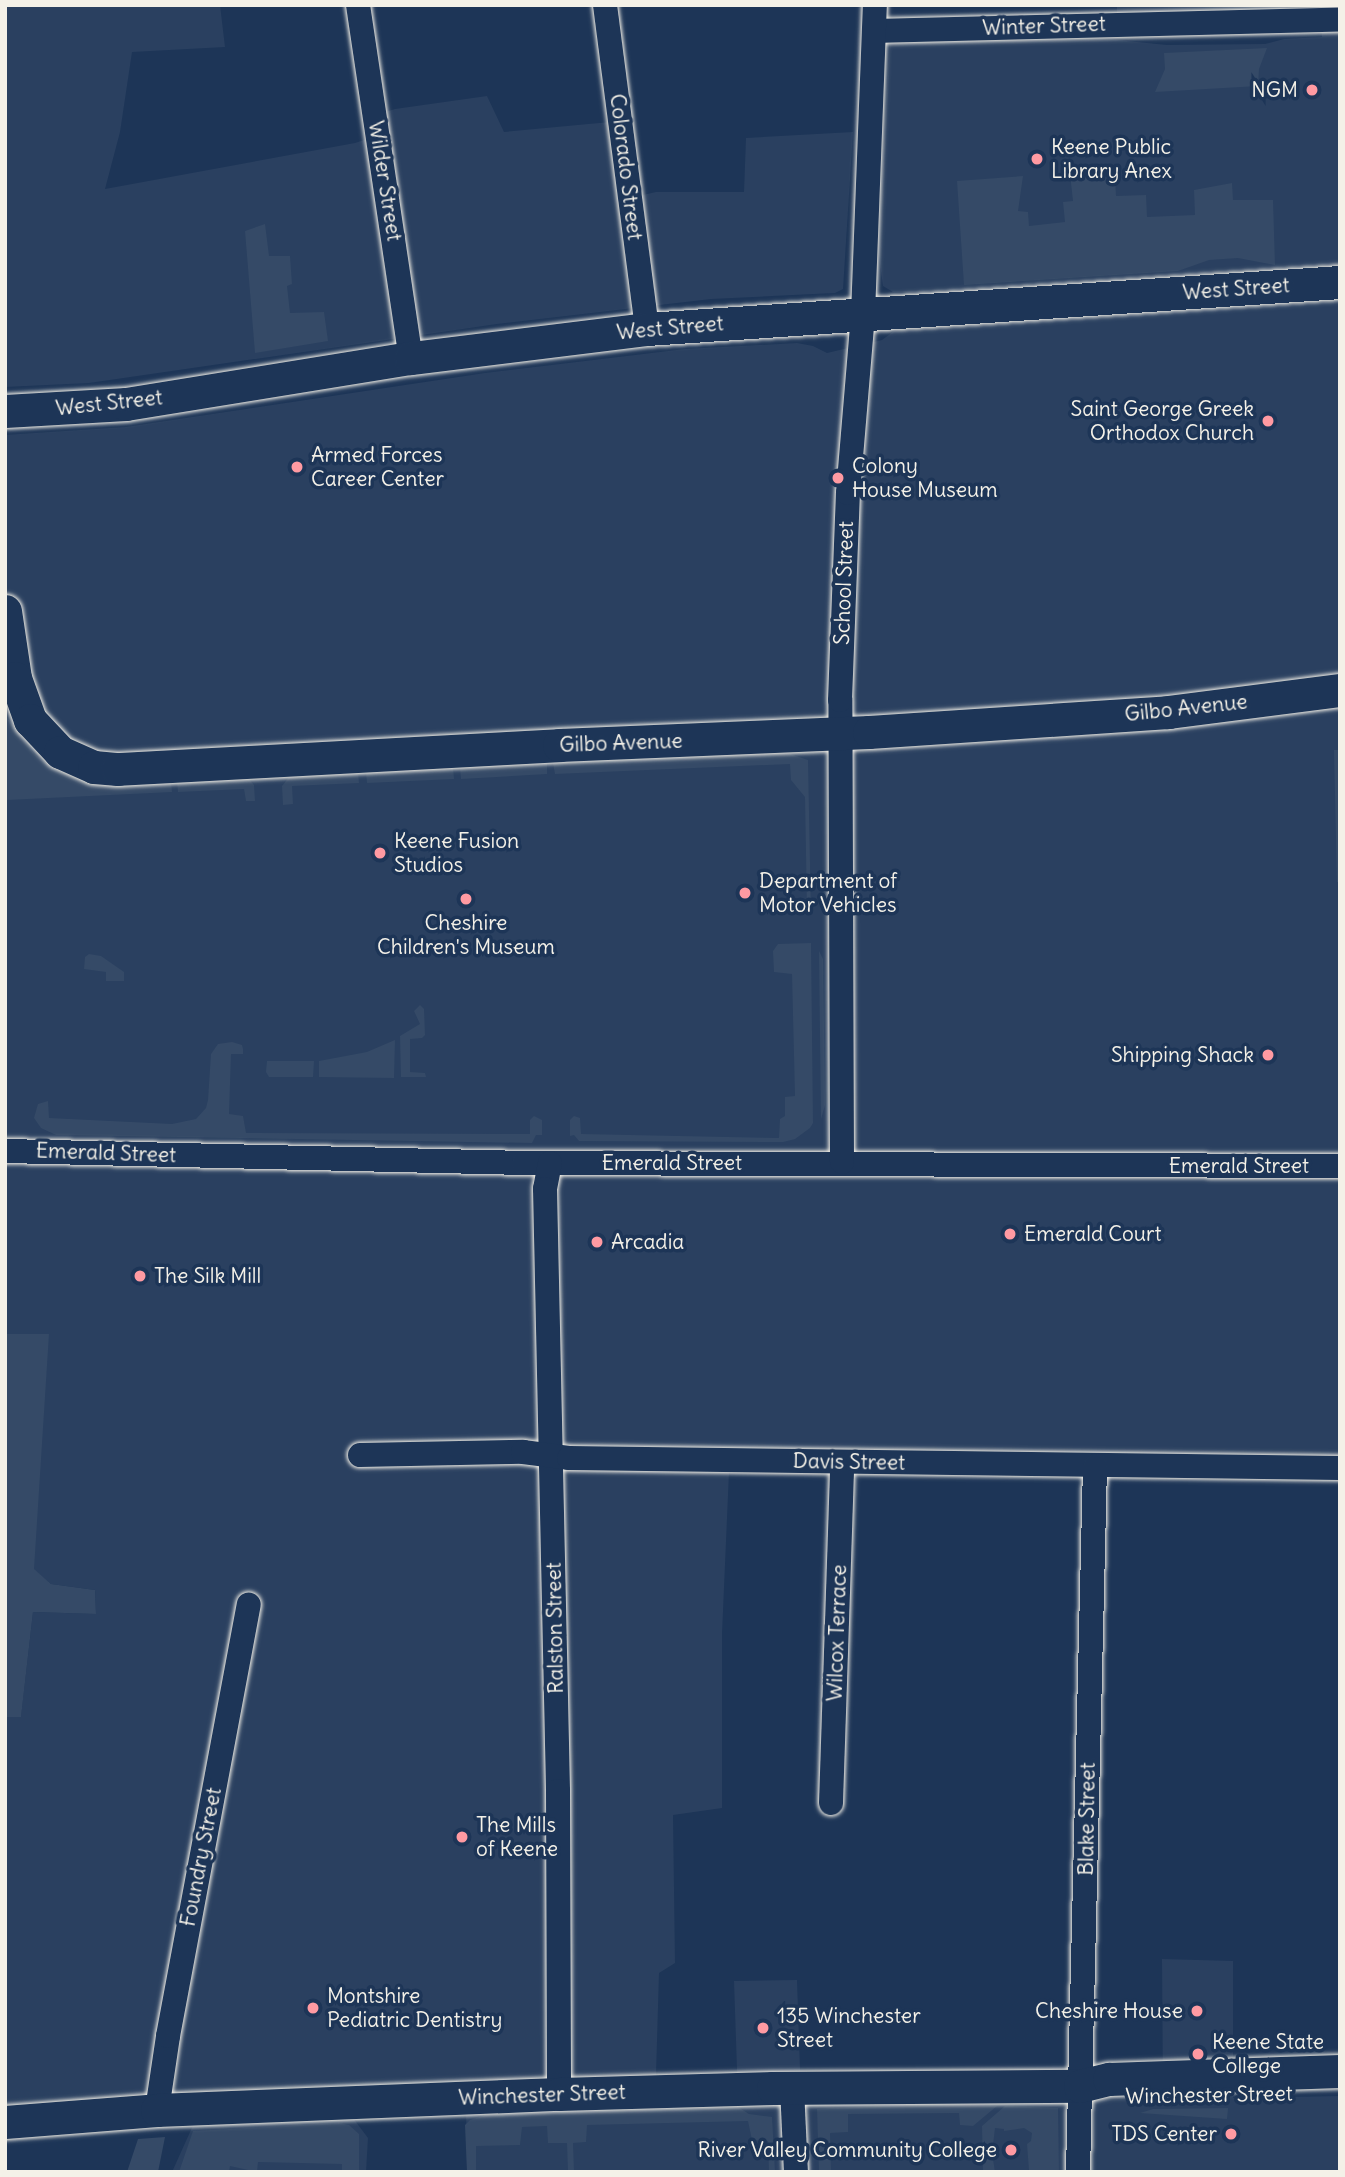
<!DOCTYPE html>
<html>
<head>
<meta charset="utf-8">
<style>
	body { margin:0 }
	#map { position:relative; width:1345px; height:2177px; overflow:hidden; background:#1d3557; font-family:Delius,sans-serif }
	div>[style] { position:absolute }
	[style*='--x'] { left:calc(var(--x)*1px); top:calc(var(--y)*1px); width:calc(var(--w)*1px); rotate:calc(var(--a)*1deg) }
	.built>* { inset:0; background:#2a4060 }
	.green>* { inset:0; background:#354a67 }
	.roads { filter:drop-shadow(0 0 2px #f4f1e8) drop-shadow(0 0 2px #f4f1e8) }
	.street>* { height:24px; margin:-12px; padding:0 12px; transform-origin:12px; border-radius:12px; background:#1d3557 }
	.secondary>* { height:33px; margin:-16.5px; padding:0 16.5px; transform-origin:16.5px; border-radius:16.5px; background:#1d3557 }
	.dots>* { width:19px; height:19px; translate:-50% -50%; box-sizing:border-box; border:4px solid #1d3557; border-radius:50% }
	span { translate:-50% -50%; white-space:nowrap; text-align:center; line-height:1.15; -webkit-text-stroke:7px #1d3557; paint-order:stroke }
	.street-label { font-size:21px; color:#f4f1e8 }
	.poi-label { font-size:21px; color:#f4f1e8 }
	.right { translate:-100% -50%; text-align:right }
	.left { translate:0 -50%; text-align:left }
	.frame { position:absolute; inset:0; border:7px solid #f4f1e8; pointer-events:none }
</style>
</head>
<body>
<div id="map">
	<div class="built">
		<i style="clip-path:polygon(5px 5px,220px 5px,225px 47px,132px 52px,120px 132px,105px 189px,355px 143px,367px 139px,366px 118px,395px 109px,487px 96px,504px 132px,610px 122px,621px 200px,656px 192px,744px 192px,746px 138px,853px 132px,843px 289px,835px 293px,711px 299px,497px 324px,89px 383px,5px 387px)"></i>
		<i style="clip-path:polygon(1117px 5px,1293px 5px,1278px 10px,1117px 15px)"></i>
		<i style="clip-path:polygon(1319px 5px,1340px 5px,1340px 264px,924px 292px,893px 292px,883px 286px,878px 249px,890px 42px,1117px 40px,1167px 45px,1265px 44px,1284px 39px,1322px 37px)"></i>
		<i style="clip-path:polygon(1340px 301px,1340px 1477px,729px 1472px,722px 1634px,722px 1808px,673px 1815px,675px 1963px,659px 1973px,656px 2075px,5px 2111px,5px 1717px,21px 1716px,33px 1612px,96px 1614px,95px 1590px,51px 1584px,34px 1570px,34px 1548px,5px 1340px,5px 435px,126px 427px,485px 373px,685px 349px,797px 343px,813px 346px,827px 353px,882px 340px,894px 331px)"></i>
		<i style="clip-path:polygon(1162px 1959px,1233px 1961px,1233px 2098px,1340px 2096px,1340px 2172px,467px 2172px,466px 2108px,738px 2099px,734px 1981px,797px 1980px,801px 2098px,1163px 2100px)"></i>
		<i style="clip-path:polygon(353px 2118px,368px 2138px,366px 2172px,172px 2172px,195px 2121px)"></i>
	</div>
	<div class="green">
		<i style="clip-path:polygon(1267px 48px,1259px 69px,1258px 86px,1155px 92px,1165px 69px,1164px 53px)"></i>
		<i style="clip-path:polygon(1070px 174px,1115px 177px,1116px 196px,1146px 195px,1147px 217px,1195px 215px,1194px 190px,1232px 183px,1233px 200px,1273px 200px,1275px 265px,1238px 258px,1209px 260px,1178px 271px,964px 285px,957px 181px,1023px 176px,1018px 211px,1028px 212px,1029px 226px,1065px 222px,1063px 202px,1073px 201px)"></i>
		<i style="clip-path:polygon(265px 224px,269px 256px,290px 256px,292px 284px,287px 286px,290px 313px,324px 312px,328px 341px,255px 353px,245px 231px)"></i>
		<i style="clip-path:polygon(5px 715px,34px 754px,55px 770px,86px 781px,171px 781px,172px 792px,7px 800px,7px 806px)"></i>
		<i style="clip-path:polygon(1334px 750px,1340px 750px,1340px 882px,1337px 882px)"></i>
		<i style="clip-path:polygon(784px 752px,808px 760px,811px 915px,807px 911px,805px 797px,791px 780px,790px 764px,555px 774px,553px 763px)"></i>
		<i style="clip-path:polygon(547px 763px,547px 774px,461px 779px,460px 767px)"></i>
		<i style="clip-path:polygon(453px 768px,454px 779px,367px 783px,366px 771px)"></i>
		<i style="clip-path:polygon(358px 772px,359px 783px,292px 786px,293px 804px,283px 805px,282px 786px,289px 777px)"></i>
		<i style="clip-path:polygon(248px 778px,254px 785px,255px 801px,246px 801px,244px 789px,178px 792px,177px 781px)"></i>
		<i style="clip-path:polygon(811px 943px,813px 1123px,810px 1128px,795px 1139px,783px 1142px,579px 1141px,574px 1135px,570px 1136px,570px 1120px,574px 1116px,580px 1118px,581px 1134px,779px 1138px,780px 1119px,785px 1116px,785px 1097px,795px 1096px,792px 974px,774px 972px,773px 951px,778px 944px)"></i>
		<i style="clip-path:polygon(819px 951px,823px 959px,825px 1105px,821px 1119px)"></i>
		<i style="clip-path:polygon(89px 954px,101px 956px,124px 972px,124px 981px,106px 981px,106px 972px,84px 969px,85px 957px)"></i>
		<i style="clip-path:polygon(420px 1005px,424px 1009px,425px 1035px,422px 1038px,410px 1039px,410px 1072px,425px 1073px,426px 1077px,401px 1077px,400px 1036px,420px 1024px,414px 1011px)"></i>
		<i style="clip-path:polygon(395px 1040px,394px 1078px,319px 1077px,319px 1061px,367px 1052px)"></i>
		<i style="clip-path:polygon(232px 1042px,242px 1045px,243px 1049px,243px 1054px,231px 1054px,229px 1114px,243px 1116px,246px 1133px,530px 1134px,530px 1120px,534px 1116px,542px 1120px,542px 1135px,536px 1135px,532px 1143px,56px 1135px,41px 1128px,34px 1118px,38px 1104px,48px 1101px,49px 1118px,172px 1124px,196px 1119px,206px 1108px,208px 1100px,211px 1054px,218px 1044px)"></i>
		<i style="clip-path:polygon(267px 1061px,314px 1061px,313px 1077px,269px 1077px,266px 1072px)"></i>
		<i style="clip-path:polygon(5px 1334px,49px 1334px,34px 1569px,51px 1584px,95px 1590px,96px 1614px,33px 1612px,21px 1717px,5px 1717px)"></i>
		<i style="clip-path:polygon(920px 2104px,997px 2106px,973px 2126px,960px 2125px,959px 2113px,848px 2114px,848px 2132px,830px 2133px,831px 2172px,819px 2172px,817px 2109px)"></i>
		<i style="clip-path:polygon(1005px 2106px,1058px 2108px,1059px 2172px,1029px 2170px,1027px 2144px,1031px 2141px,1032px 2133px,1024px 2128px,1004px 2131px,1004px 2129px,995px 2128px,992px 2153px,995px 2172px,983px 2172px,982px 2126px)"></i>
		<i style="clip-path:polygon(738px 2107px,749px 2114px,772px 2117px,775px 2172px,769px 2172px,768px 2141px,752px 2140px,748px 2121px,587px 2125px,586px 2142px,573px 2143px,574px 2172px,568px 2172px,567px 2143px,548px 2143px,547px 2126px,522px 2127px,520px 2145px,476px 2146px,476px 2172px,467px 2172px,465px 2125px,470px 2120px,486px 2115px)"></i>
		<i style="clip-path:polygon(1228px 2108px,1227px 2119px,1140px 2113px,1153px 2109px)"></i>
		<i style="clip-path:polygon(339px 2123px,349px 2125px,359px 2134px,359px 2172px,342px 2172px,342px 2164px,258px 2162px,257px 2172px,230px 2166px,229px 2172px,179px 2172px,193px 2131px)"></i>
		<i style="clip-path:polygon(165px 2137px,158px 2172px,127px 2172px,138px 2139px)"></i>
	</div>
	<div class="roads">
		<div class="street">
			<i style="--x:358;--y:5;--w:357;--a:81.5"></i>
			<i style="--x:605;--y:5;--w:327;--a:82.6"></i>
			<i style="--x:875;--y:31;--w:465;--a:-1.4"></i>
			<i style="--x:5;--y:1151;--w:519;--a:1.32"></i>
			<i style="--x:524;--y:1163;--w:816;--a:0.21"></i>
			<i style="--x:842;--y:1162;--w:462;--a:-90.2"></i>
			<i style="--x:840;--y:700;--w:207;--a:-87.8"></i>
			<i style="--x:848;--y:493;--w:180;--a:-85.2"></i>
			<i style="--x:863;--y:314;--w:309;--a:-87.8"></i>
			<i style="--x:550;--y:1163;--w:26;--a:101"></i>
			<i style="--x:545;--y:1189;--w:602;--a:88.76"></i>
			<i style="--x:558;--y:1791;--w:303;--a:89.8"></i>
			<i style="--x:360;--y:1455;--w:163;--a:-1.1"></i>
			<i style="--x:523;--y:1452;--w:46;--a:7.4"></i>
			<i style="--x:569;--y:1458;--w:771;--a:0.74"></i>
			<i style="--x:831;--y:1803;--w:340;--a:-88.1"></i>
			<i style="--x:792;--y:2088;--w:84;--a:87.3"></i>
			<i style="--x:157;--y:2110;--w:75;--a:-81.5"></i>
			<i style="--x:168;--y:2036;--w:439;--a:-79.4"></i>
			<i style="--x:1078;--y:2172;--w:706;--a:-88.62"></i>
		</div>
		<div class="secondary">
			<i style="--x:5;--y:411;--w:121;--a:-3.3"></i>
			<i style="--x:126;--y:404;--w:289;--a:-9.2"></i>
			<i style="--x:411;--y:358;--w:238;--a:-7"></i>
			<i style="--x:647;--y:329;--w:695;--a:-3.88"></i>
			<i style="--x:5;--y:611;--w:68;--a:81.5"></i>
			<i style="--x:15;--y:678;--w:45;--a:70.3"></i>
			<i style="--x:30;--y:720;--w:44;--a:46.8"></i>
			<i style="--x:60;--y:752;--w:37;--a:24"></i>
			<i style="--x:94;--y:767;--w:24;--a:5"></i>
			<i style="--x:118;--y:769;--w:442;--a:-3.1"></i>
			<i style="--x:559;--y:745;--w:310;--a:-2.4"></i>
			<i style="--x:869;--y:732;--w:300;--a:-3.8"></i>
			<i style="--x:1168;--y:712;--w:173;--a:-7.3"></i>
			<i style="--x:5;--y:2122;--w:152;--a:-4.5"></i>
			<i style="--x:157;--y:2110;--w:402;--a:-2.3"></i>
			<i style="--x:559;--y:2094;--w:214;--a:-1.6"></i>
			<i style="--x:773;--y:2088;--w:307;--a:-0.4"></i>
			<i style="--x:1080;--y:2086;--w:30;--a:-14"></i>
			<i style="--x:1109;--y:2079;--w:231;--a:-2"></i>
		</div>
	</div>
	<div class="dots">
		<i style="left:1312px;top:90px;background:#ff9aa2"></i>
		<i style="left:1037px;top:159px;background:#ff9aa2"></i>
		<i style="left:1268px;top:421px;background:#ff9aa2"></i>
		<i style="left:297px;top:467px;background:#ff9aa2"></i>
		<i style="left:838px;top:478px;background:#ff9aa2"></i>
		<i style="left:380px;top:853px;background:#ff9aa2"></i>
		<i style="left:745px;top:893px;background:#ff9aa2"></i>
		<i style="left:466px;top:899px;background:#ff9aa2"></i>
		<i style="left:1268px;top:1055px;background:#ff9aa2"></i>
		<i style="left:1010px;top:1234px;background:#ff9aa2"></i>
		<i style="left:597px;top:1242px;background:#ff9aa2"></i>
		<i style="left:140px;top:1276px;background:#ff9aa2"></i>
		<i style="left:462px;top:1837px;background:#ff9aa2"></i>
		<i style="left:313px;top:2008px;background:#ff9aa2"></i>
		<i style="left:1197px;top:2011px;background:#ff9aa2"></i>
		<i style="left:763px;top:2028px;background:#ff9aa2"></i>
		<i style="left:1198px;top:2054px;background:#ff9aa2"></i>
		<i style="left:1231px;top:2134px;background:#ff9aa2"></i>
		<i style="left:1011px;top:2150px;background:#ff9aa2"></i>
	</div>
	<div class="street-label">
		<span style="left:1044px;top:26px;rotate:-2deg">Winter Street</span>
		<span style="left:626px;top:167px;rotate:83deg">Colorado Street</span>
		<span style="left:385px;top:181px;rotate:81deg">Wilder Street</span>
		<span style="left:1236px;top:289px;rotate:-4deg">West Street</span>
		<span style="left:670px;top:328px;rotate:-5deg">West Street</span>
		<span style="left:109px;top:403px;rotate:-6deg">West Street</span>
		<span style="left:844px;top:583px;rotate:-88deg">School Street</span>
		<span style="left:1186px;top:708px;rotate:-6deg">Gilbo Avenue</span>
		<span style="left:621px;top:743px;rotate:-2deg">Gilbo Avenue</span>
		<span style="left:106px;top:1153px;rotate:2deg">Emerald Street</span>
		<span style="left:672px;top:1163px">Emerald Street</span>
		<span style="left:1239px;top:1166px">Emerald Street</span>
		<span style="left:849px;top:1462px;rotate:1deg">Davis Street</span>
		<span style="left:555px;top:1628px;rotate:-91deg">Ralston Street</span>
		<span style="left:837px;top:1633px;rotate:-88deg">Wilcox Terrace</span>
		<span style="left:1087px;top:1819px;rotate:-89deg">Blake Street</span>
		<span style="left:201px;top:1857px;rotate:-79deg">Foundry Street</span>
		<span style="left:542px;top:2095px;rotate:-2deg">Winchester Street</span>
		<span style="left:1209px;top:2095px;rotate:-1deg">Winchester Street</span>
	</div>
	<div class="poi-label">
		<span class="right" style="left:1298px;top:90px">NGM</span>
		<span class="left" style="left:1051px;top:159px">Keene Public<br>Library Anex</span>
		<span class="right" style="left:1254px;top:421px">Saint George Greek<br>Orthodox Church</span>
		<span class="left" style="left:311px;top:467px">Armed Forces<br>Career Center</span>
		<span class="left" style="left:852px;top:478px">Colony<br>House Museum</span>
		<span class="left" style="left:394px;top:853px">Keene Fusion<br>Studios</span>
		<span class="left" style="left:759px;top:893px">Department of<br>Motor Vehicles</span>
		<span style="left:466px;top:935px">Cheshire<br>Children's Museum</span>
		<span class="right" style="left:1254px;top:1055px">Shipping Shack</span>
		<span class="left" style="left:1024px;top:1234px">Emerald Court</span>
		<span class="left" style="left:611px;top:1242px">Arcadia</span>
		<span class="left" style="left:154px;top:1276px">The Silk Mill</span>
		<span class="left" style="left:476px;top:1837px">The Mills<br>of Keene</span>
		<span class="left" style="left:327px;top:2008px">Montshire<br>Pediatric Dentistry</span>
		<span class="right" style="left:1183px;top:2011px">Cheshire House</span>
		<span class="left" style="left:777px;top:2028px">135 Winchester<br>Street</span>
		<span class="left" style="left:1212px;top:2054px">Keene State<br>College</span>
		<span class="right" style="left:1217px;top:2134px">TDS Center</span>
		<span class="right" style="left:997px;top:2150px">River Valley Community College</span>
	</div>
	<div class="frame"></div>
</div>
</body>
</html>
